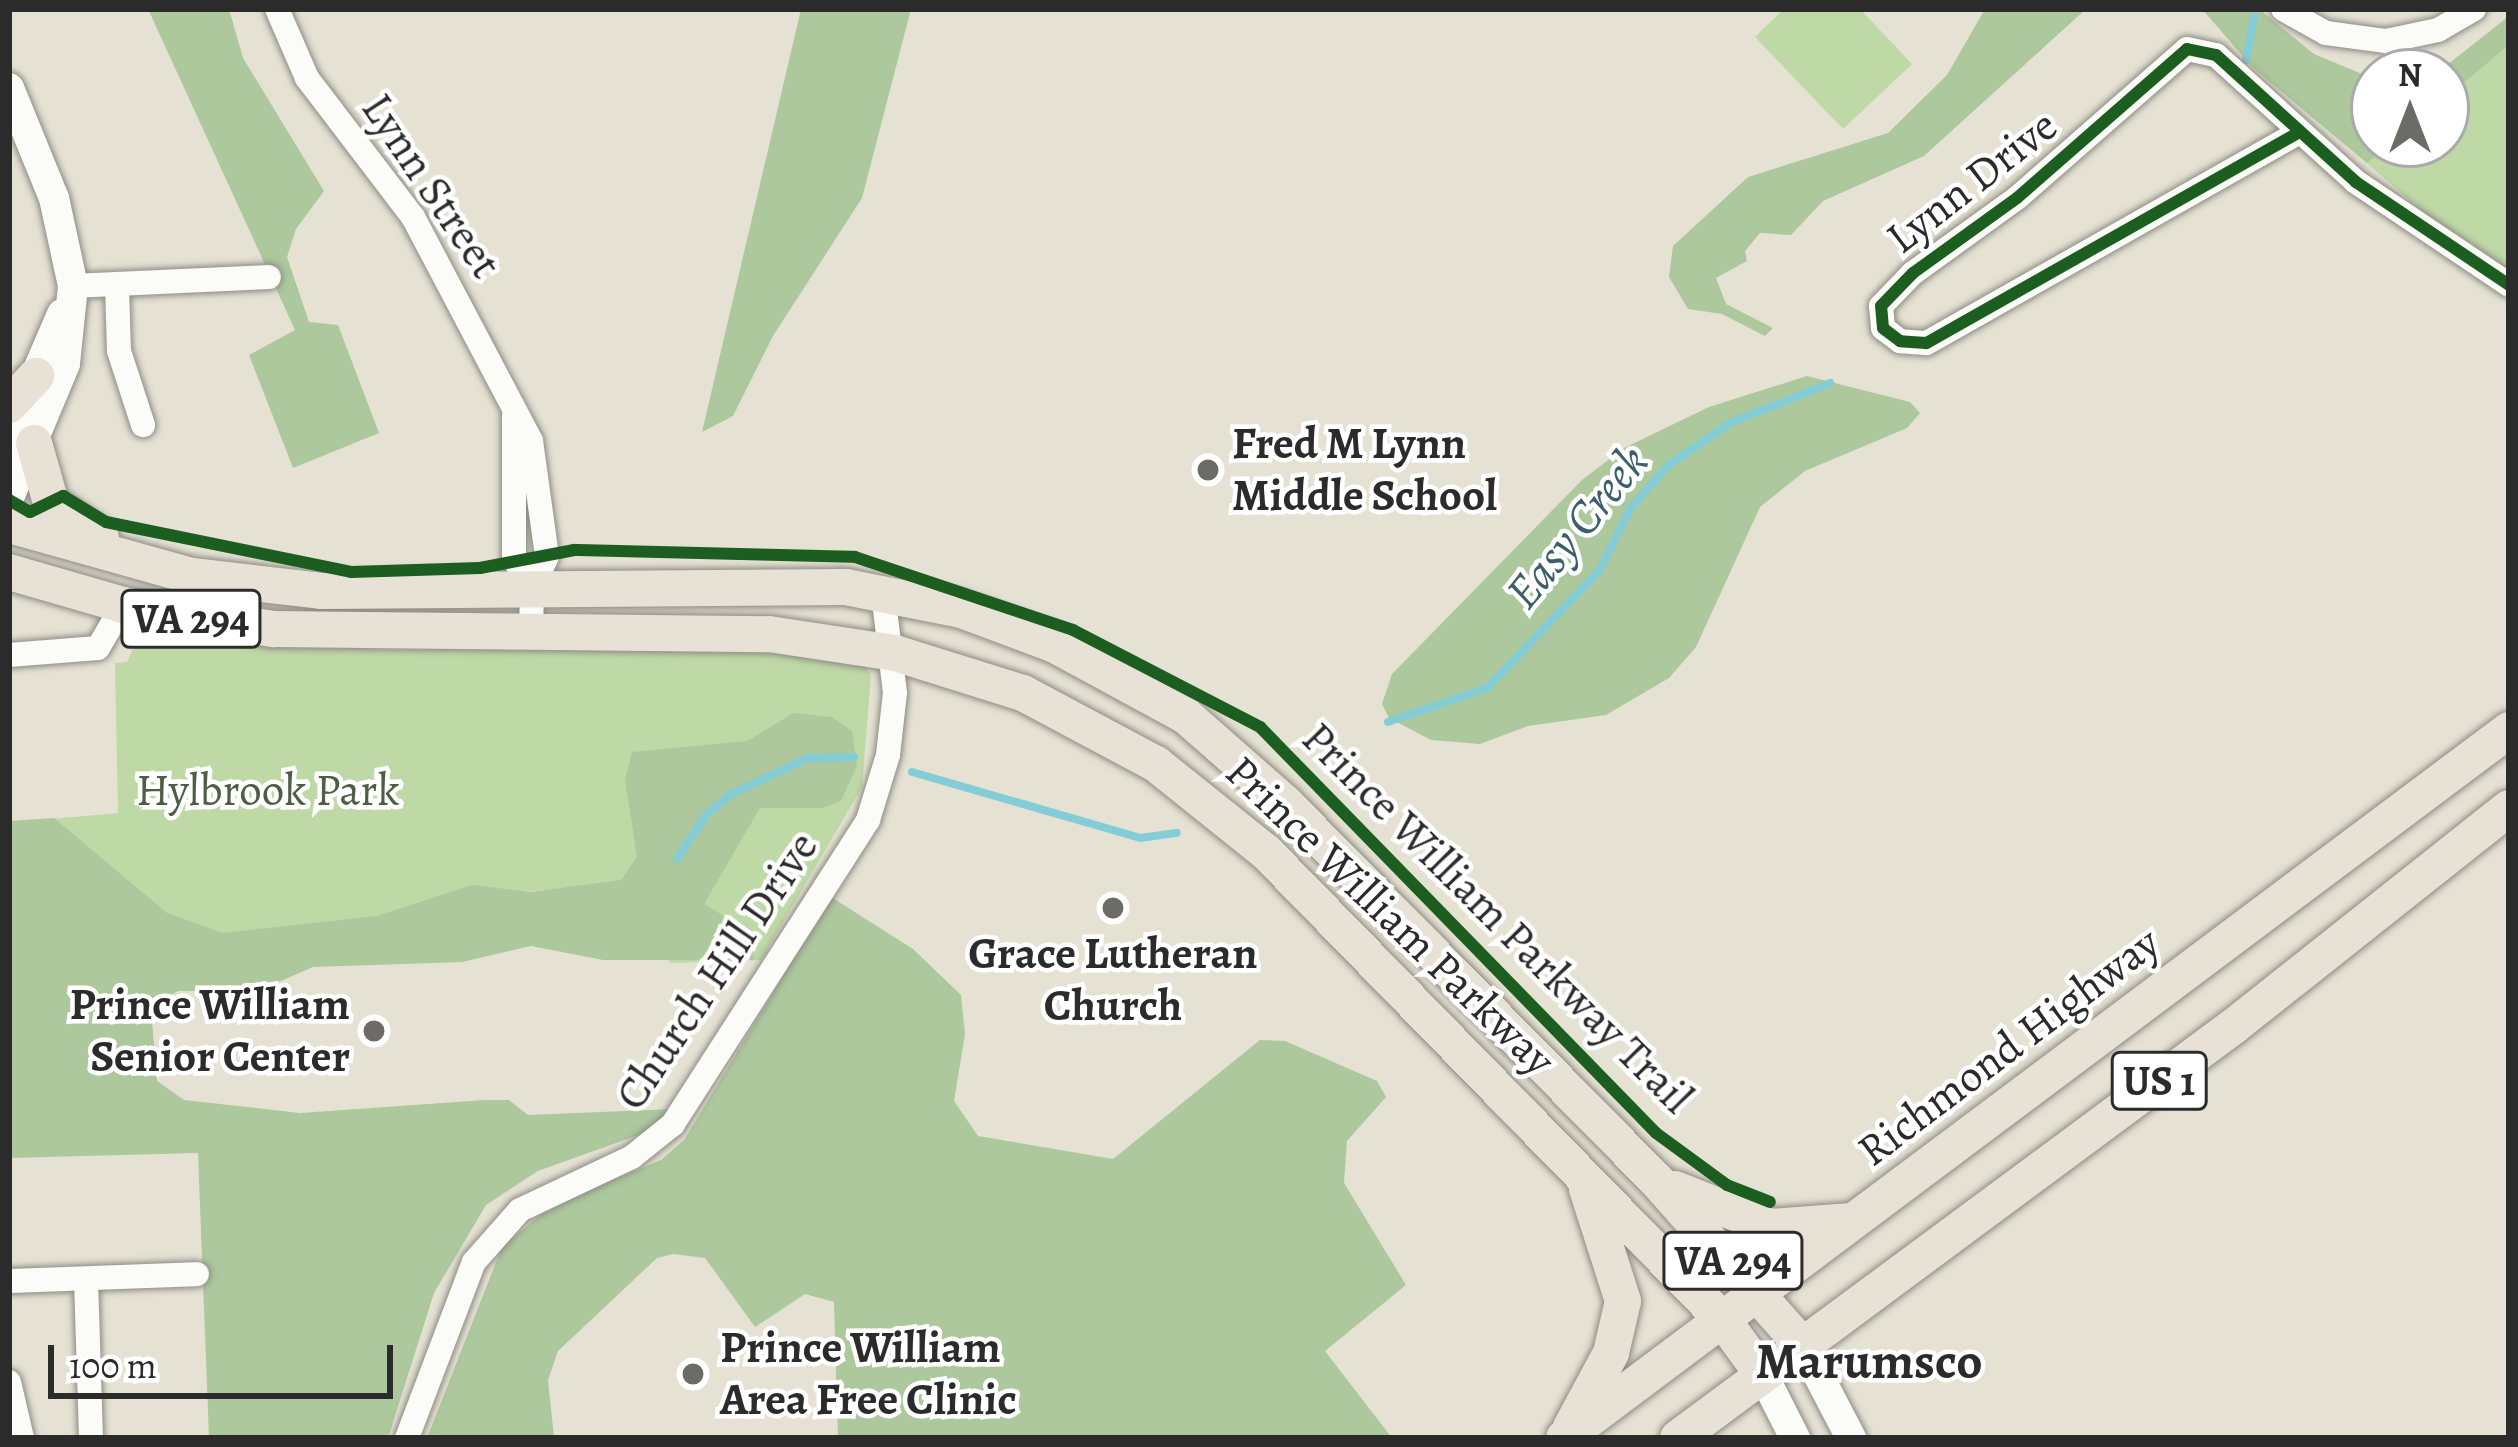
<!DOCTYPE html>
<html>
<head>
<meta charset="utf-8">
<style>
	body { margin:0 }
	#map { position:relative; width:2518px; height:1447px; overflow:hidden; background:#e5e2d3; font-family:Alegreya,serif }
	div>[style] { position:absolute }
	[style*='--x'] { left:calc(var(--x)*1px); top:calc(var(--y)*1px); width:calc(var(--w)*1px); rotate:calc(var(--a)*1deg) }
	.green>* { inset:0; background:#bed9a6 }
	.forest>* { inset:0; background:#acc89c }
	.stream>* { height:8px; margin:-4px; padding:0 4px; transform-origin:4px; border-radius:4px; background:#84ccd6 }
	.roads { filter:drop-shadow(0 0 3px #8e8c85) drop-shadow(0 0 3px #8e8c85) }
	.minor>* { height:24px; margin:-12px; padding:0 12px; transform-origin:12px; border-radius:12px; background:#fbfbf8 }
	.tertiary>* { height:30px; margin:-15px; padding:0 15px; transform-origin:15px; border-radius:15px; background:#fbfbf8 }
	.primary>* { height:36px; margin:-18px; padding:0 18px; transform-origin:18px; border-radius:18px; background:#e8e2d6 }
	.cycleway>* { height:12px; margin:-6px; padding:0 6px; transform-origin:6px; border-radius:6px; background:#1b5e20 }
	.dots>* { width:33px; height:33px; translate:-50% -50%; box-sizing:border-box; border:6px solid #fff; border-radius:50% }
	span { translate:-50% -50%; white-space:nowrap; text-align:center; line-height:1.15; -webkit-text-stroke:9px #fff; paint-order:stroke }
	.shield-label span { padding:3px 9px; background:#fff; border:3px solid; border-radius:9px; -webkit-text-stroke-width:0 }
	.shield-label { font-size:42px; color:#2b2b2b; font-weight:700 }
	.street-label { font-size:45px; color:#2b2b2b }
	.poi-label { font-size:45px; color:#2b2b2b; font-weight:700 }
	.left { translate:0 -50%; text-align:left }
	.right { translate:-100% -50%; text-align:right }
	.park-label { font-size:45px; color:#4e5d45 }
	.water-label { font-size:48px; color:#3b6067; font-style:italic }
	.quarter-label { font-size:51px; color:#2b2b2b; font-weight:700 }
	.frame { position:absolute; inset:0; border:12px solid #2b2b2b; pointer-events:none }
	.north { position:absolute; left:2350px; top:48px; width:120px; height:120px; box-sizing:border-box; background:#fff; border:3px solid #aaa; border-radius:50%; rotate:0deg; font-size:33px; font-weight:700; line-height:48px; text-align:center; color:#2b2b2b }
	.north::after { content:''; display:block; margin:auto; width:42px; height:54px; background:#6c6b66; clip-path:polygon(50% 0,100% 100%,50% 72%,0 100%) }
	.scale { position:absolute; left:48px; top:1345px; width:345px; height:54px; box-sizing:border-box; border:6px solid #2b2b2b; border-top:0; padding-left:15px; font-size:36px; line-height:42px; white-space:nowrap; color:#2b2b2b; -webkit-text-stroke:9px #fff; paint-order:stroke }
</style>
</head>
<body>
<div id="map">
	<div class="green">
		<i style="clip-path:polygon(1784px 9px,1860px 9px,1912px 64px,1843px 129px,1755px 37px)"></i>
		<i style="clip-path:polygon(2509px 45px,2509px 271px,2433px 221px,2367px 163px,2390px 144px,2446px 144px,2446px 98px)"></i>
		<i style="clip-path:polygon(160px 630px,384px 650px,729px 644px,863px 662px,871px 676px,862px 787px,761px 960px,671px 963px,587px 886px,471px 897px,404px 932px,191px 943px,39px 820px,118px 813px,115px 663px,127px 662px,136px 642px)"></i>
	</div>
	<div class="forest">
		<i style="clip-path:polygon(148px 9px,229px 9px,243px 58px,324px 191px,296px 229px,287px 257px,309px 322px,338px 325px,379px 433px,293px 468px,249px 355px,295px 330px)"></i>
		<i style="clip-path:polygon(801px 9px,911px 9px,862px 198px,773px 336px,733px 416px,702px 432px)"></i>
		<i style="clip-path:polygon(1985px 9px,2086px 9px,1924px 156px,1823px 201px,1791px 235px,1760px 233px,1745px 251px,1747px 261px,1716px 278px,1726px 304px,1773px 328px,1765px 336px,1722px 314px,1688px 309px,1669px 277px,1673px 246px,1748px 177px,1888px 133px,1947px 75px)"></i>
		<i style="clip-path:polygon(2202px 9px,2259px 9px,2314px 54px,2374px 79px,2374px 144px,2390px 144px,2367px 163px,2252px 67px)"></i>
		<i style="clip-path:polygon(2509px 16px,2509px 45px,2446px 98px,2446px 72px,2438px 72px)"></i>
		<i style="clip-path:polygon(1807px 376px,1910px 402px,1920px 413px,1907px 428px,1805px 471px,1760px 507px,1696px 647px,1669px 678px,1606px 715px,1528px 726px,1480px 744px,1431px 740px,1389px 718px,1382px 704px,1392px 674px,1582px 480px,1624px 448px,1709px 407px)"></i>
		<i style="clip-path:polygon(794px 713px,831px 717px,852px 731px,857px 766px,841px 801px,823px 808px,760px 808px,704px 904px,746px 929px,754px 960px,603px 960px,531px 946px,462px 962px,313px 967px,258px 991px,178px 991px,159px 1002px,152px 1022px,157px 1081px,184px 1100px,300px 1113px,485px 1100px,509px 1100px,528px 1115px,674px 1109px,644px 1133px,538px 1171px,486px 1205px,434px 1293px,388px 1438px,209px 1438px,198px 1153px,9px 1158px,9px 821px,54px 818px,167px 913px,223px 933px,377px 916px,472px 885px,530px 892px,621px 880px,637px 857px,625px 780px,632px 752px,747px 741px)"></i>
		<i style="clip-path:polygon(831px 897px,913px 949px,961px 995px,965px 1034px,954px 1101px,978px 1136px,1113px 1159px,1260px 1040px,1285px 1041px,1377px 1081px,1386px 1097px,1347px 1141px,1344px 1183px,1406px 1285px,1325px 1351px,1392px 1438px,838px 1438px,834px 1302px,805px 1294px,755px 1327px,705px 1258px,673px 1254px,657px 1258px,558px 1351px,548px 1380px,554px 1438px,427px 1438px,502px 1247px,553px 1204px,661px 1160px,684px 1140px)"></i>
	</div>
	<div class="stream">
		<i style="--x:2246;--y:60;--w:44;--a:-79.5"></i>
		<i style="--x:1388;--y:722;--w:105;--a:-19"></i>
		<i style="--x:1487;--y:688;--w:162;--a:-46.3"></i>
		<i style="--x:1599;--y:571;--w:69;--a:-63.4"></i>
		<i style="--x:1630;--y:509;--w:57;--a:-49.3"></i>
		<i style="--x:1667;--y:466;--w:76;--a:-34.3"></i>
		<i style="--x:1730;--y:423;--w:108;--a:-21.8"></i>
		<i style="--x:912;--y:772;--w:237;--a:16.1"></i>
		<i style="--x:1140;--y:838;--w:37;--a:-8"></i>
		<i style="--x:677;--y:859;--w:53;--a:-56.6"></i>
		<i style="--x:706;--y:815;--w:33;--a:-40"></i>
		<i style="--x:731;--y:794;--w:85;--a:-25.1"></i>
		<i style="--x:808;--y:758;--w:46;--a:-1.2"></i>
	</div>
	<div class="roads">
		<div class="minor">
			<i style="--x:277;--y:9;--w:75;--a:66.5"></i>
			<i style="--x:307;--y:78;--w:175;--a:52.7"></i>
			<i style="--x:413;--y:217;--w:253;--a:62.2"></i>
			<i style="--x:531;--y:441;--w:116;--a:82.1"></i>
			<i style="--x:547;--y:556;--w:36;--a:114"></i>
			<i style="--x:532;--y:589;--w:44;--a:91.3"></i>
			<i style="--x:2283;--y:9;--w:49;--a:29.2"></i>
			<i style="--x:2326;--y:33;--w:61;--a:7.6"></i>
			<i style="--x:2386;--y:41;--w:53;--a:-11.9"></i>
			<i style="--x:2438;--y:30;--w:42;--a:-30.3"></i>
			<i style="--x:2296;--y:134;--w:425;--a:150.5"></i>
			<i style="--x:1926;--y:343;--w:26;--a:-176"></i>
			<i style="--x:1900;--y:341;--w:21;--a:-143"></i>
			<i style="--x:1883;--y:328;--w:22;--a:-95"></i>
			<i style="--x:1881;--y:306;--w:46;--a:-45.9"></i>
			<i style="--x:1913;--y:273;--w:128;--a:-35.8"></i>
			<i style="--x:2017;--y:198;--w:226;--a:-41.2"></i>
			<i style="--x:2187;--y:49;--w:30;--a:12"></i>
			<i style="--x:2216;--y:55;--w:189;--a:42.2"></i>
			<i style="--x:2356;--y:182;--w:184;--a:33.9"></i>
			<i style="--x:117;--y:285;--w:66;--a:88.3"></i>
			<i style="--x:119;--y:351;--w:78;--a:72"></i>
			<i style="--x:73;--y:286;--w:196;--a:-2.6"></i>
			<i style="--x:514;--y:416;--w:143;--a:90"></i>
			<i style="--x:514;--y:559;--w:35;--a:59"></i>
			<i style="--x:9;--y:655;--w:89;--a:-4.5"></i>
			<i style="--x:98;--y:648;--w:50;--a:-59.8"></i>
			<i style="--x:86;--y:1279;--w:159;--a:88.2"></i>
			<i style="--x:9;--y:1281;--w:188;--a:-2.1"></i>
			<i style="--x:9;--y:1382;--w:57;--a:76.9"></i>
			<i style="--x:407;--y:1438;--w:188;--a:-69.2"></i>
			<i style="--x:474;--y:1262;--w:69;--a:-48.5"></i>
			<i style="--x:520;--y:1210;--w:124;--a:-25.3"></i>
			<i style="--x:632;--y:1157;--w:53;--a:-38.8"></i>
			<i style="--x:673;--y:1124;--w:361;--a:-57.3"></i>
			<i style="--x:868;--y:820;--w:68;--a:-72.9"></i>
			<i style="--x:888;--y:755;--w:62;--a:-83.6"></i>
			<i style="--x:895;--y:693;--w:102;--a:-96.8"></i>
		</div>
		<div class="tertiary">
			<i style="--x:9;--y:88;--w:119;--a:67.8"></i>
			<i style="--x:54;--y:198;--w:90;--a:77.8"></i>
			<i style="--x:73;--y:286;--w:78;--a:95.9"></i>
			<i style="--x:65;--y:364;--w:145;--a:112.7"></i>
			<i style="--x:9;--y:437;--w:134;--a:-66.7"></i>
			<i style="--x:1803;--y:1346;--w:104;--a:62.4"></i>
			<i style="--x:1763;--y:1375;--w:71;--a:63.1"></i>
		</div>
		<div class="primary">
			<i style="--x:9;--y:405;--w:40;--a:-47"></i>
			<i style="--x:34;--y:443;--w:62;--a:74.2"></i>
			<i style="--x:51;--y:503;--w:61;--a:35"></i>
			<i style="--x:9;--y:525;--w:190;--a:15.6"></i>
			<i style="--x:192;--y:576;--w:130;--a:6.6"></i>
			<i style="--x:321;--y:591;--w:525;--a:-0.44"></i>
			<i style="--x:846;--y:587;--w:117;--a:11.3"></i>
			<i style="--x:961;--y:610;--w:100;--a:20.4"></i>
			<i style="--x:1055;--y:645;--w:149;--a:28.5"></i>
			<i style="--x:1186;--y:716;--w:132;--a:41.3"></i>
			<i style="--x:1285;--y:803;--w:530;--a:45.46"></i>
			<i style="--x:1657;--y:1181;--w:220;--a:48.5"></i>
			<i style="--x:9;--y:572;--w:119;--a:16.1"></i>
			<i style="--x:123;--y:605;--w:152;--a:9.1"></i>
			<i style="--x:273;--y:629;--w:496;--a:0.6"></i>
			<i style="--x:769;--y:634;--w:127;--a:8.6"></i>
			<i style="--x:895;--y:653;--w:134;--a:17.4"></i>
			<i style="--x:1023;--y:693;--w:151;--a:28.1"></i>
			<i style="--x:1156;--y:764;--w:141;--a:38.7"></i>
			<i style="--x:1266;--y:852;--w:654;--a:45.68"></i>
			<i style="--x:1723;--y:1320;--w:68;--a:54"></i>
			<i style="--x:1675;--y:1189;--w:103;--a:21.6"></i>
			<i style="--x:1771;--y:1227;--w:81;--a:-4.2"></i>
			<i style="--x:1571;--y:1427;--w:84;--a:-61.6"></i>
			<i style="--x:1611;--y:1353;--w:53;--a:-77"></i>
			<i style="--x:1623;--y:1301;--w:118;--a:-107.8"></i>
			<i style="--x:1564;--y:1438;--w:1181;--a:-36.84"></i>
			<i style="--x:1678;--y:1438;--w:692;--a:-36.54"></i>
			<i style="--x:2234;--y:1026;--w:351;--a:-38.4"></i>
		</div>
	</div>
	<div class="cycleway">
		<i style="--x:2296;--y:134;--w:425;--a:150.5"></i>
		<i style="--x:1926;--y:343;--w:26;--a:-176"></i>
		<i style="--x:1900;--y:341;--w:21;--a:-143"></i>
		<i style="--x:1883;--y:328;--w:22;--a:-95"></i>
		<i style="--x:1881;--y:306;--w:46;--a:-45.9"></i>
		<i style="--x:1913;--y:273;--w:128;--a:-35.8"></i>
		<i style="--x:2017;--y:198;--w:226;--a:-41.2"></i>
		<i style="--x:2187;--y:49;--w:30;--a:12"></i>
		<i style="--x:2216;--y:55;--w:189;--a:42.2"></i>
		<i style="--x:2356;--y:182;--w:184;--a:33.9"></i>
		<i style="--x:9;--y:500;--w:24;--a:30"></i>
		<i style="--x:30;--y:512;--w:37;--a:-26"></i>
		<i style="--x:63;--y:496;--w:50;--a:31.2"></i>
		<i style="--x:106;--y:522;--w:250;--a:11.5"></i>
		<i style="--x:351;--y:572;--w:129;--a:-1.8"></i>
		<i style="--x:480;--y:568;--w:96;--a:-10.8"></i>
		<i style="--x:574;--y:550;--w:281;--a:1.4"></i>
		<i style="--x:855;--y:557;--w:230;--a:18.5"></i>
		<i style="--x:1073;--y:630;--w:211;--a:27.4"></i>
		<i style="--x:1260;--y:727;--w:567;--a:45.71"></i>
		<i style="--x:1656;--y:1133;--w:88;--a:36.2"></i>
		<i style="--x:1727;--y:1185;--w:46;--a:21.6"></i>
	</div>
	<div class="dots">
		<i style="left:1208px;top:470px;background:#6c6b66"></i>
		<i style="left:1113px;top:908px;background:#6c6b66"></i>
		<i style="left:374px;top:1031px;background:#6c6b66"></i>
		<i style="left:693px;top:1374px;background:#6c6b66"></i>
	</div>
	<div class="shield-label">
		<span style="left:191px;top:619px">VA 294</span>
		<span style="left:2159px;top:1081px">US 1</span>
		<span style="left:1733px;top:1261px">VA 294</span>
	</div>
	<div class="street-label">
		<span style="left:1972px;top:182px;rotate:-38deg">Lynn Drive</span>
		<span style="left:431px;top:186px;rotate:56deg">Lynn Street</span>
		<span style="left:1390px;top:916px;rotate:44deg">Prince William Parkway</span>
		<span style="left:1497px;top:918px;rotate:45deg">Prince William Parkway Trail</span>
		<span style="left:717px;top:971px;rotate:-56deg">Church Hill Drive</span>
		<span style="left:2009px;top:1047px;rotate:-37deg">Richmond Highway</span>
	</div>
	<div class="poi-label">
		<span class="left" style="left:1232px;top:470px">Fred M Lynn<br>Middle School</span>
		<span style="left:1113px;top:980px">Grace Lutheran<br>Church</span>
		<span class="right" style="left:350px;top:1031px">Prince William<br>Senior Center</span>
		<span class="left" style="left:720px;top:1374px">Prince William<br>Area Free Clinic</span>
	</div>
	<div class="park-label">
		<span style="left:268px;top:791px">Hylbrook Park</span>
	</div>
	<div class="water-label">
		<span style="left:1577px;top:527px;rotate:-51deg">Easy Creek</span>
	</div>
	<div class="quarter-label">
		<span style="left:1869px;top:1361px">Marumsco</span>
	</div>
	<div class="frame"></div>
	<div class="north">N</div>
	<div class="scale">100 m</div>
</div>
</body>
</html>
